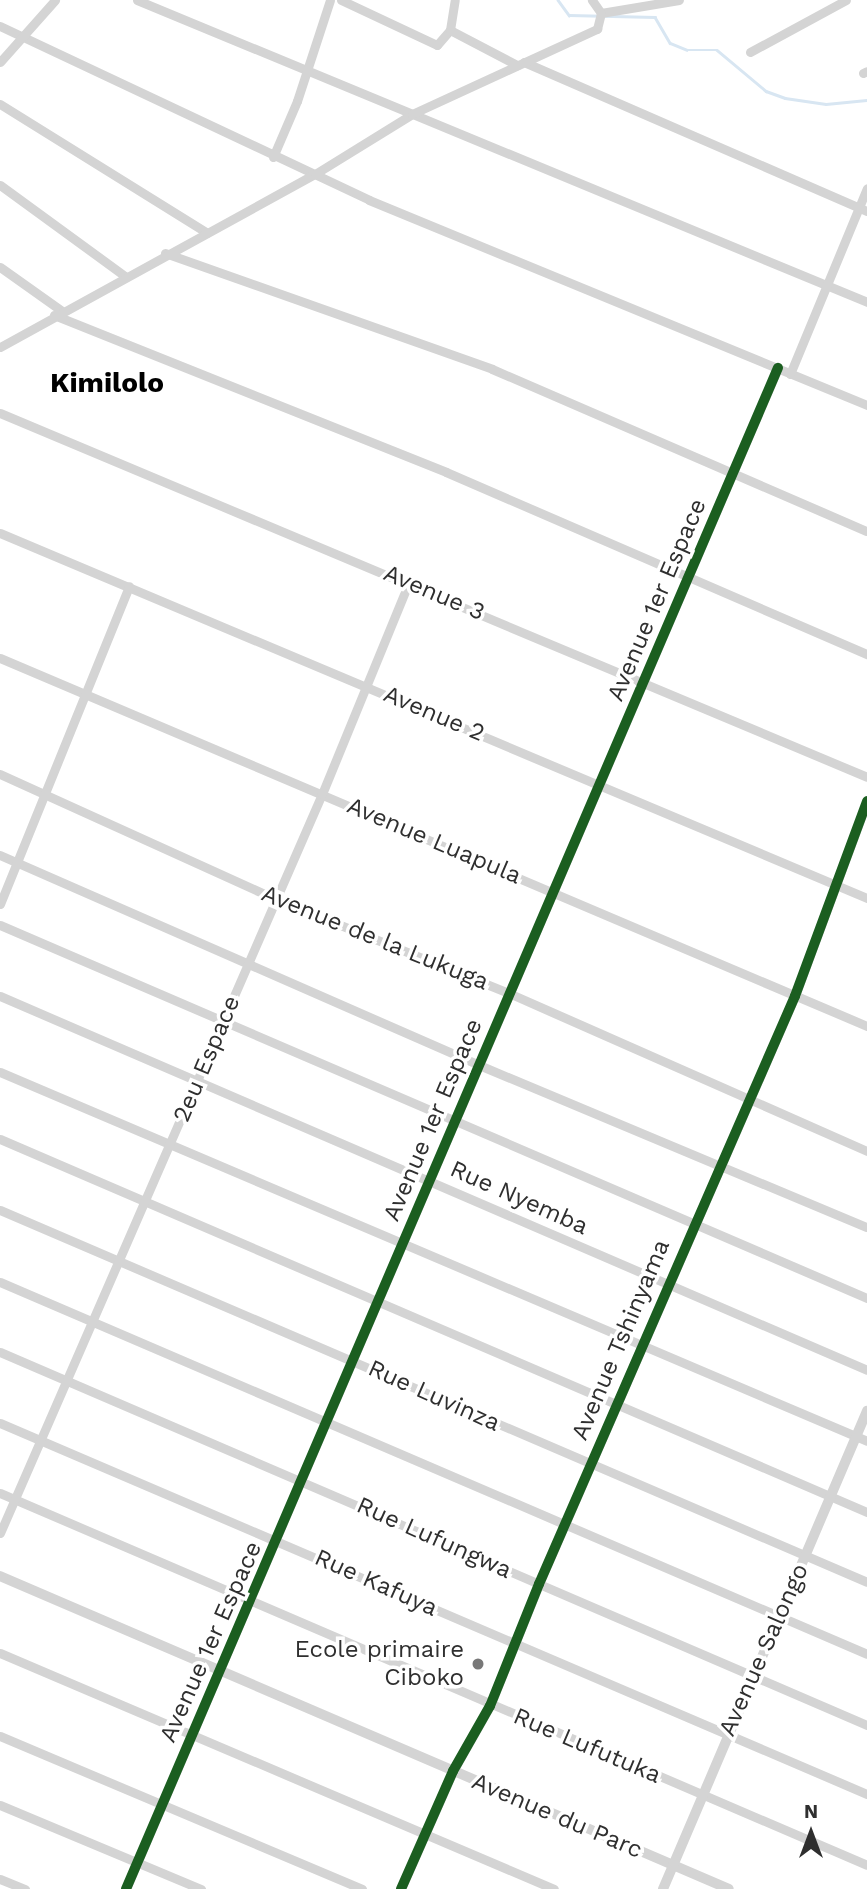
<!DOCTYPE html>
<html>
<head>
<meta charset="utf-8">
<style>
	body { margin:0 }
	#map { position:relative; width:867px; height:1889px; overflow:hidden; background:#fff; font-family:"Work Sans",sans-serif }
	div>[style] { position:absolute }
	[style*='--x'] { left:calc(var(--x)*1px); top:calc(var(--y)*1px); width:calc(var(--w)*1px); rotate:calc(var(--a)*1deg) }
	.stream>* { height:2.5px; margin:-1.25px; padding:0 1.25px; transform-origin:1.25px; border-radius:1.25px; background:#d8e6f2 }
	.minor>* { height:9px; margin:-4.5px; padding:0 4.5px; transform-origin:4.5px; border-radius:4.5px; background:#d4d4d4 }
	.tertiary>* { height:10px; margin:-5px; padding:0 5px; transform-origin:5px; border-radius:5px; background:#d4d4d4 }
	.cycleway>* { height:10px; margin:-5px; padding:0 5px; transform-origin:5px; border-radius:5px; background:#1b5e20 }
	.dots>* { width:19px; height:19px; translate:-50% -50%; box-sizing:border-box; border:4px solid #fff; border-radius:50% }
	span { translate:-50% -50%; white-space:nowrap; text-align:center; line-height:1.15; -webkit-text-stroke:7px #fff; paint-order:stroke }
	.street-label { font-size:24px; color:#2f2f2f }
	.poi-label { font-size:24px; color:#2f2f2f }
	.right { translate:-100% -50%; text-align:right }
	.quarter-label { font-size:28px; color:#000; font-weight:700 }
	.north { position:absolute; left:776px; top:1798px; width:70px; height:70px; -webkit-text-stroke:5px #fff; paint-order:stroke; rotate:0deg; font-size:19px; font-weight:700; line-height:28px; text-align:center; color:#2f2f2f }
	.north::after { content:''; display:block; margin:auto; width:24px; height:32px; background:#2f2f2f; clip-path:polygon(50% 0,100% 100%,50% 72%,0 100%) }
</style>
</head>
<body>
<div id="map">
	<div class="stream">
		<i style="--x:558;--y:0;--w:19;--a:54"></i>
		<i style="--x:569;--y:15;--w:86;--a:1.3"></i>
		<i style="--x:655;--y:17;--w:30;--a:60"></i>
		<i style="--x:670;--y:43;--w:18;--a:22"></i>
		<i style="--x:687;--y:50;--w:30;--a:0"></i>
		<i style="--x:717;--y:50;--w:64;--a:39.9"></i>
		<i style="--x:766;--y:91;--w:20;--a:20"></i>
		<i style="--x:785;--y:98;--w:41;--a:8.3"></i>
		<i style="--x:826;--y:104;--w:41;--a:-5.6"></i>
	</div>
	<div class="minor">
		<i style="--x:137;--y:0;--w:790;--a:22.47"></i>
		<i style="--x:341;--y:0;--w:106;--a:25.1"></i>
		<i style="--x:437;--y:45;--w:20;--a:-49"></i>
		<i style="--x:450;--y:30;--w:30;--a:-81"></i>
		<i style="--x:601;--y:13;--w:79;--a:-9.5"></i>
		<i style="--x:0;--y:26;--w:408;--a:25.2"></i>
		<i style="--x:369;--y:200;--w:539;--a:22.37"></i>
		<i style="--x:450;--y:30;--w:76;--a:27.6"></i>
		<i style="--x:750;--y:52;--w:109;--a:-28.4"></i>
		<i style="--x:0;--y:62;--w:83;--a:-48.4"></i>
		<i style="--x:524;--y:62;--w:374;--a:23.5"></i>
		<i style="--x:863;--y:73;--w:4;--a:-27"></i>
		<i style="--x:0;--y:104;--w:244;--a:31.9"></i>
		<i style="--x:273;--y:157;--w:61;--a:-66.8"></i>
		<i style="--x:297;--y:101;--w:106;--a:-71.9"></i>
		<i style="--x:0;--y:185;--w:155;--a:36.1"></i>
		<i style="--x:165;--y:253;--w:347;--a:19.5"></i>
		<i style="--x:492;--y:369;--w:408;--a:23.4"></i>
		<i style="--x:0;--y:267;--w:76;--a:35.4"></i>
		<i style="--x:54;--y:315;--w:422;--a:21.8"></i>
		<i style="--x:446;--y:472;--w:459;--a:23.4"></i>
		<i style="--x:0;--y:347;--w:359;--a:-28.8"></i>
		<i style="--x:315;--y:174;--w:114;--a:-31.7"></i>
		<i style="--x:412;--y:114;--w:204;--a:-24.7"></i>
		<i style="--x:597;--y:29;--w:16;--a:-76"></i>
		<i style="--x:601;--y:13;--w:16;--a:-125"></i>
		<i style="--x:790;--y:374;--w:201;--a:-67.5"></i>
		<i style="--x:0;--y:413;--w:940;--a:22.77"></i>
		<i style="--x:0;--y:533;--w:941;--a:22.83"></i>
		<i style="--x:0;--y:658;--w:942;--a:23"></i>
		<i style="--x:0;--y:774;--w:303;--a:24.4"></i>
		<i style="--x:276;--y:899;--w:253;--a:22"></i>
		<i style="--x:511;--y:994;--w:389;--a:23.8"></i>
		<i style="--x:0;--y:855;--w:523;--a:23.67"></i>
		<i style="--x:479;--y:1065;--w:420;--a:22.7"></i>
		<i style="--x:0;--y:904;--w:343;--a:-67.9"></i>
		<i style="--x:0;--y:925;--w:944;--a:23.28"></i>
		<i style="--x:0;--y:996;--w:944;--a:23.33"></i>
		<i style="--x:0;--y:1072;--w:942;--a:23.05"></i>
		<i style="--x:0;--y:1139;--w:944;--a:23.28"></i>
		<i style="--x:0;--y:1210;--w:943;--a:23.22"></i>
		<i style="--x:0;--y:1282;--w:943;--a:23.22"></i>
		<i style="--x:0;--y:1352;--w:944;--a:23.28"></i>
		<i style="--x:0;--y:1423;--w:943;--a:23.17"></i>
		<i style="--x:0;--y:1493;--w:943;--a:23.22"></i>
		<i style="--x:0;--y:1533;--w:806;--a:-66.46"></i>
		<i style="--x:322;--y:794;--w:229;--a:-67.7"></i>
		<i style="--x:0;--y:1653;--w:602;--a:23.07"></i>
		<i style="--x:0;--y:1736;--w:393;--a:22.9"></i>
		<i style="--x:0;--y:1805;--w:218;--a:22.7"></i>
		<i style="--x:0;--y:1879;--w:27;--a:22"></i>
		<i style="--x:126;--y:1889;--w:1655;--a:-66.8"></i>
		<i style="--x:401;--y:1889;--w:129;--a:-66.2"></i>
		<i style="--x:453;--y:1771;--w:75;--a:-60.4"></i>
		<i style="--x:490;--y:1706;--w:131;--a:-68.1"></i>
		<i style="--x:539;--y:1584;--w:641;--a:-66.47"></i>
		<i style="--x:795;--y:996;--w:208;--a:-69.7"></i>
	</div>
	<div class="tertiary">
		<i style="--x:0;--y:1576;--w:793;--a:23.24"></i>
		<i style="--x:663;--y:1889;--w:520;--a:-66.89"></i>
	</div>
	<div class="cycleway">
		<i style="--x:126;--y:1889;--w:1655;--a:-66.8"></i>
		<i style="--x:401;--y:1889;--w:129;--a:-66.2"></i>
		<i style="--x:453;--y:1771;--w:75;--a:-60.4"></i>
		<i style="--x:490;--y:1706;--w:131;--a:-68.1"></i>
		<i style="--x:539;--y:1584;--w:641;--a:-66.47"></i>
		<i style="--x:795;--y:996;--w:208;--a:-69.7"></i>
	</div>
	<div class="dots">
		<i style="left:478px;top:1664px;background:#787878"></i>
	</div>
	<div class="street-label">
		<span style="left:434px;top:593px;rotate:23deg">Avenue 3</span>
		<span style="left:657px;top:600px;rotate:-67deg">Avenue 1er Espace</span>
		<span style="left:434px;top:714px;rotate:23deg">Avenue 2</span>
		<span style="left:434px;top:841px;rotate:23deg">Avenue Luapula</span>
		<span style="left:375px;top:938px;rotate:22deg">Avenue de la Lukuga</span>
		<span style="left:207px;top:1059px;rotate:-67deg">2eu Espace</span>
		<span style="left:433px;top:1120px;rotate:-67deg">Avenue 1er Espace</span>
		<span style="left:519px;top:1198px;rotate:24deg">Rue Nyemba</span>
		<span style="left:621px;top:1340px;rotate:-67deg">Avenue Tshinyama</span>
		<span style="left:434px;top:1396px;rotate:24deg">Rue Luvinza</span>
		<span style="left:434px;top:1538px;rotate:24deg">Rue Lufungwa</span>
		<span style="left:376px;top:1583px;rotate:24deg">Rue Kafuya</span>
		<span style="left:211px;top:1642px;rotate:-66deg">Avenue 1er Espace</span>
		<span style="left:764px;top:1650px;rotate:-66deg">Avenue Salongo</span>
		<span style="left:587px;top:1746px;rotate:23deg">Rue Lufutuka</span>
		<span style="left:557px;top:1816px;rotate:23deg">Avenue du Parc</span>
	</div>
	<div class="poi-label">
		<span class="right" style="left:464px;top:1664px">Ecole primaire<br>Ciboko</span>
	</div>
	<div class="quarter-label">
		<span style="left:107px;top:383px">Kimilolo</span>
	</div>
	<div class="north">N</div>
</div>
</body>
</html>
